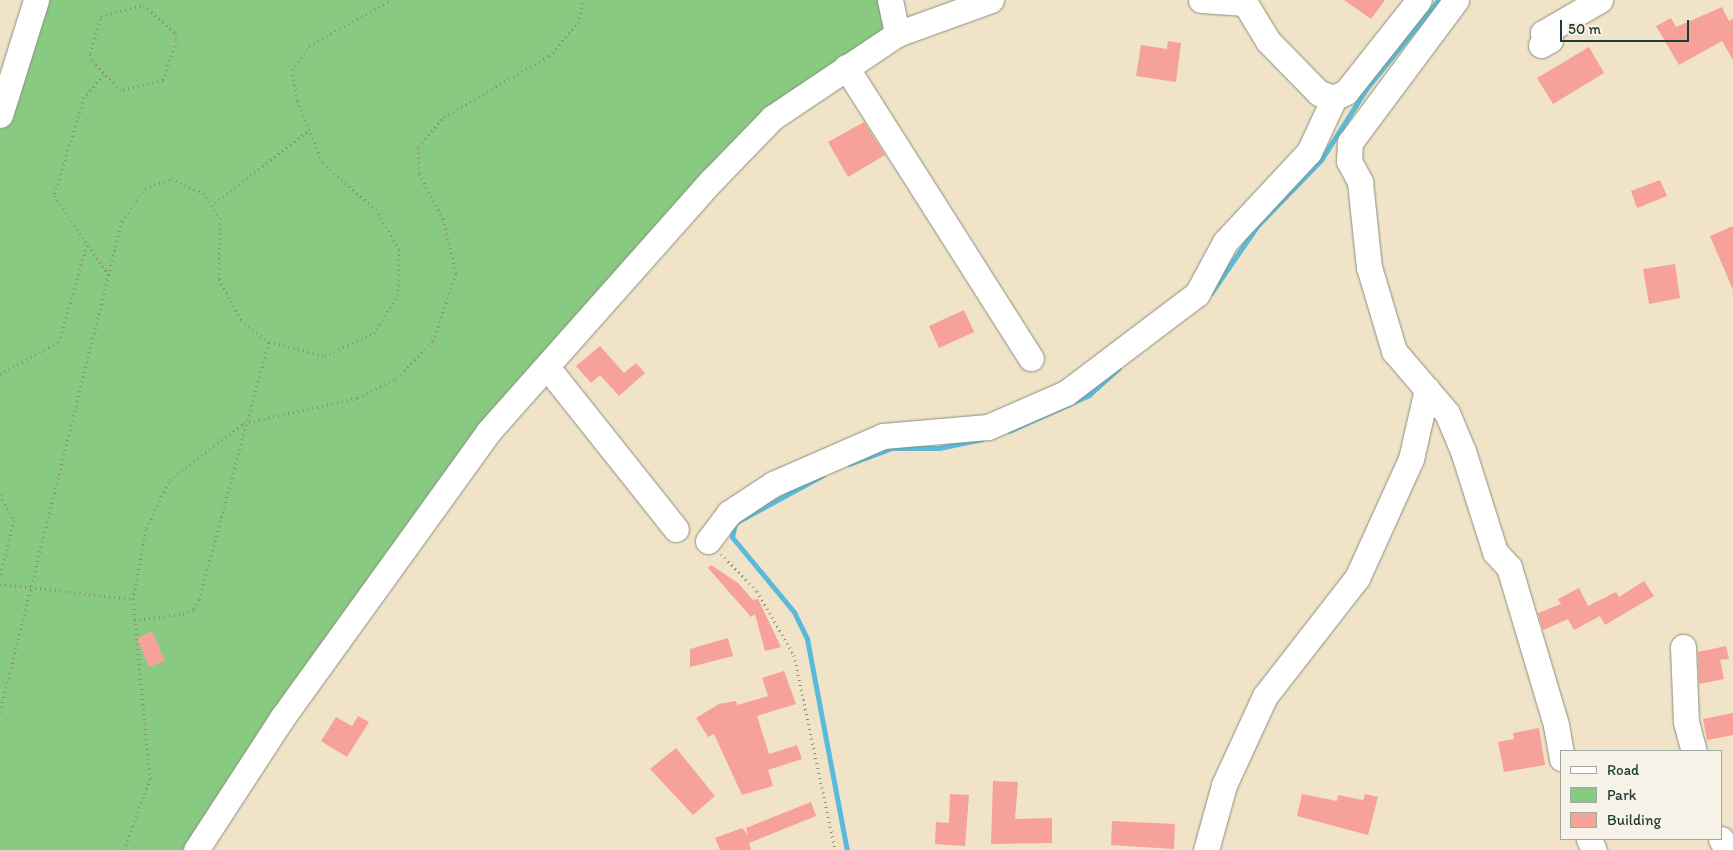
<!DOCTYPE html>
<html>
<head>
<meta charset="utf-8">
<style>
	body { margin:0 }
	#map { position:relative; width:1733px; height:850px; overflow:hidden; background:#f0e3c8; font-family:Itim,sans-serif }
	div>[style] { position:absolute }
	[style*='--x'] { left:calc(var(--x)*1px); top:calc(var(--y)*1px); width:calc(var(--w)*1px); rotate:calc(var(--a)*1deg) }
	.green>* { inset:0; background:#89ca82 }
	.stream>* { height:5px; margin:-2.5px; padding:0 2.5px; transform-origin:2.5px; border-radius:2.5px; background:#5abad9 }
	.building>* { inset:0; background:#f6a199 }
	.path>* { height:3px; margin-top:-1.5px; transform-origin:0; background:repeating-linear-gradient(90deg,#88907e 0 1px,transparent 0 5px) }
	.roads { filter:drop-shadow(0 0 1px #88907e) drop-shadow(0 0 1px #88907e) }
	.minor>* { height:25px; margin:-12.5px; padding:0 12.5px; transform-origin:12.5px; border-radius:12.5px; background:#fff }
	span { translate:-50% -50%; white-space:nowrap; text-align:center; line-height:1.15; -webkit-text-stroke:5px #f7f3e8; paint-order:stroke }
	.legend { position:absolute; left:1560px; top:750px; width:162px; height:90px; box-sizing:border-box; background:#f7f3e8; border:1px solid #a1aaa0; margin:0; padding:6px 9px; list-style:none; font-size:15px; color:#1f3d34 }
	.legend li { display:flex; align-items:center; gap:10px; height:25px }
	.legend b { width:25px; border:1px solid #a1aaa0 }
	.scale { position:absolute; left:1560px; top:20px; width:129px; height:22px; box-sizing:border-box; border:2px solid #1f3d34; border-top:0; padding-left:6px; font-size:15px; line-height:18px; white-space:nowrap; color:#1f3d34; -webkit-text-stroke:4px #f7f3e8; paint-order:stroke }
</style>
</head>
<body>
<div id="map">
	<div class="green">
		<i style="clip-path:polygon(36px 0,890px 0,897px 34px,772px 118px,547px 367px,196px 850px,0 850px,0 115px)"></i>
	</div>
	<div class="stream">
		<i style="--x:1211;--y:293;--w:81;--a:-55.5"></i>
		<i style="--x:1257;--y:226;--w:92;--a:-45.9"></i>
		<i style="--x:1321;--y:160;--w:84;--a:-57.6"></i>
		<i style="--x:1366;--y:89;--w:114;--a:-51"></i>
		<i style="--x:1009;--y:431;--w:88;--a:-24.2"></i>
		<i style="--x:1089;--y:395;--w:40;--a:-42"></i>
		<i style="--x:849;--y:464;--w:46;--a:-20.4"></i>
		<i style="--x:892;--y:448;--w:47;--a:0"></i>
		<i style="--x:939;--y:448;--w:44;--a:-11.8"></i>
		<i style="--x:823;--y:475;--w:100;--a:151.4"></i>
		<i style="--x:735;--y:523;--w:14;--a:102"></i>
		<i style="--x:732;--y:537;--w:97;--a:50.4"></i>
		<i style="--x:794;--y:612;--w:30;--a:64"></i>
		<i style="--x:807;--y:639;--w:215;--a:79.3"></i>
	</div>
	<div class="building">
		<i style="clip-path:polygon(1344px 0,1385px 0,1371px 19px)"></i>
		<i style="clip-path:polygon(1722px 7px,1729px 21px,1733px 19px,1733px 60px,1722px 41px,1679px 65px,1656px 26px,1671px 18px,1676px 27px)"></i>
		<i style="clip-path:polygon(1168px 41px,1181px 43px,1176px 82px,1136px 76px,1141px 45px,1167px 49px)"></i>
		<i style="clip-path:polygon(1589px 47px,1604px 73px,1553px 104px,1537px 78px)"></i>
		<i style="clip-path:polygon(864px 122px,885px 155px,848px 177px,828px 142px)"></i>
		<i style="clip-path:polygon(1660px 180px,1667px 196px,1637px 208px,1631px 191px)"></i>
		<i style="clip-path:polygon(1733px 226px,1733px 290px,1710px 236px)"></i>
		<i style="clip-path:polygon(1675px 264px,1680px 298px,1649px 304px,1643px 269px)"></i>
		<i style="clip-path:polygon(964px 310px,974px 332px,939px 348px,929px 326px)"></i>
		<i style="clip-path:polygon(600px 346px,624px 373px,636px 363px,645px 373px,619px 396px,600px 375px,591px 383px,576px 366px)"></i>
		<i style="clip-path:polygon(711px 565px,738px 583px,753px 600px,758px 599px,781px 647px,765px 651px,755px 614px,751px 617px,708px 568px)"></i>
		<i style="clip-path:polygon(1644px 581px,1654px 596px,1605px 625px,1600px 616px,1574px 630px,1568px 619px,1543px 630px,1538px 613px,1561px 604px,1558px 599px,1579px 588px,1588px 606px,1616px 592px,1619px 597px)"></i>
		<i style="clip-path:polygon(152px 631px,165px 661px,149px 667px,137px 638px)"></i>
		<i style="clip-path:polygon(728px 638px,733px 656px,690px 667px,690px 649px)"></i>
		<i style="clip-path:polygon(1726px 646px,1729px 659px,1720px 660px,1724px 679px,1699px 684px,1698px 652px)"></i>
		<i style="clip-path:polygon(784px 671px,796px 704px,757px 716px,769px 754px,797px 745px,802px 759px,768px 770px,773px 786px,742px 795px,714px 734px,708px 737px,696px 718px,719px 704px,736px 701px,737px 705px,768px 696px,762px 678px)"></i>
		<i style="clip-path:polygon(1733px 713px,1733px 735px,1707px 740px,1703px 719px)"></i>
		<i style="clip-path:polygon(358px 716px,369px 722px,347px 757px,321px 741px,336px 717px,352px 726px)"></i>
		<i style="clip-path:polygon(1539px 728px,1545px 765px,1504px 772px,1498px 742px,1514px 739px,1513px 733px)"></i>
		<i style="clip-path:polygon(676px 748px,715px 796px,693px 815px,650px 769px)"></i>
		<i style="clip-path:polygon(993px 781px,1018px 782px,1015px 819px,1052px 818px,1052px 843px,991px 844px)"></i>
		<i style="clip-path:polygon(950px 794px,969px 795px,965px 846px,935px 844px,936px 822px,949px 823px)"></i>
		<i style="clip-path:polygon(1302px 794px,1337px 801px,1338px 795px,1363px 800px,1365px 794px,1378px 797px,1368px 835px,1297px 816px)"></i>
		<i style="clip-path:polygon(811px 802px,816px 816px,749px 843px,751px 850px,720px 850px,715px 838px,742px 828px,748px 835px,746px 828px)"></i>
		<i style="clip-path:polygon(1112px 821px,1175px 824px,1174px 849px,1111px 845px)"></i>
	</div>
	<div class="path">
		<i style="--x:144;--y:5;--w:42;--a:42.1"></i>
		<i style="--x:175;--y:33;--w:8;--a:83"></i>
		<i style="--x:176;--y:41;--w:41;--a:108.4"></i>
		<i style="--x:163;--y:80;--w:43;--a:166.6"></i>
		<i style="--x:121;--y:90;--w:42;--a:-135"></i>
		<i style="--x:91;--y:60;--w:7;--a:-98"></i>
		<i style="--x:90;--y:53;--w:39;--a:-73"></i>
		<i style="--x:101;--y:16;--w:44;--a:-14.3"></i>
		<i style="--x:104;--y:75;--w:30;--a:132"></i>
		<i style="--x:84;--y:97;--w:103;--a:106.9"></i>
		<i style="--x:54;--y:196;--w:96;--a:55.2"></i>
		<i style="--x:211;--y:206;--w:124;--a:-37.8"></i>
		<i style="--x:0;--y:374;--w:67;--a:-28.5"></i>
		<i style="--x:59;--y:342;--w:101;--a:-73.9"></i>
		<i style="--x:0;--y:495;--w:29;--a:61"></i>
		<i style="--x:14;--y:520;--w:58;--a:104"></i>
		<i style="--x:721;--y:554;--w:52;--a:45.8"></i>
		<i style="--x:757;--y:591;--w:74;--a:60"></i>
		<i style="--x:794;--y:655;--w:199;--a:78.1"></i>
		<i style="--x:0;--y:584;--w:134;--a:6.4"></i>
		<i style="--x:134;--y:620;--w:49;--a:-7"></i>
		<i style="--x:183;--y:614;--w:12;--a:-24"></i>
		<i style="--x:194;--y:609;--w:11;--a:-63"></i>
		<i style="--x:199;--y:599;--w:266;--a:-74.8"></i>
		<i style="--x:0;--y:712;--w:506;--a:-76.05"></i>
		<i style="--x:122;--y:221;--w:40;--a:-55.1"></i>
		<i style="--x:145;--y:188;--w:28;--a:-19"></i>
		<i style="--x:171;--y:179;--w:35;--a:24"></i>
		<i style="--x:203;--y:193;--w:30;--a:56"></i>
		<i style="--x:220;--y:218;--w:61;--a:90.9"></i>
		<i style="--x:219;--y:279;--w:47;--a:61.8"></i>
		<i style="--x:241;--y:320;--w:36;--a:38"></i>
		<i style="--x:269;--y:342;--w:58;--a:14"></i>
		<i style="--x:325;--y:356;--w:54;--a:-25.1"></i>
		<i style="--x:374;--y:333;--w:45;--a:-57.7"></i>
		<i style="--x:398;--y:295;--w:46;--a:-88.8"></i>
		<i style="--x:399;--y:249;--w:45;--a:-120.5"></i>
		<i style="--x:376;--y:210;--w:72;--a:-138.4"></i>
		<i style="--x:322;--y:162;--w:67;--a:-112"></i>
		<i style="--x:297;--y:100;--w:30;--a:-99"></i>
		<i style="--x:292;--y:70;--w:29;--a:-55"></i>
		<i style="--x:309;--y:46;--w:94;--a:-29.3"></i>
		<i style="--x:124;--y:850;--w:76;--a:-69.9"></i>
		<i style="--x:150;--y:779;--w:181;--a:-95.4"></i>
		<i style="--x:133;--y:599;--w:72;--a:-79.6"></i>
		<i style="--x:146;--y:528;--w:54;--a:-63.4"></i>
		<i style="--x:170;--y:480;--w:93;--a:-37.6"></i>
		<i style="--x:244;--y:423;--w:117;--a:-12.4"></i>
		<i style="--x:358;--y:398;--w:44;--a:-27.1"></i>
		<i style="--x:397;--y:378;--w:52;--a:-45.8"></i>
		<i style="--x:433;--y:341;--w:72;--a:-71.3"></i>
		<i style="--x:456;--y:273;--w:56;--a:-103.5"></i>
		<i style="--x:443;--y:219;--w:52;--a:-117.6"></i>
		<i style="--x:419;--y:173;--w:27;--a:-92"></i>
		<i style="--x:418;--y:146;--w:39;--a:-48"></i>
		<i style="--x:444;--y:117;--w:121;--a:-30.2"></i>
		<i style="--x:549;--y:56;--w:44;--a:-48.7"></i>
		<i style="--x:578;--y:23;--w:24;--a:-78"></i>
	</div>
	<div class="roads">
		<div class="minor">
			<i style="--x:890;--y:0;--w:35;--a:78"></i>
			<i style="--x:1201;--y:0;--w:44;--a:3.9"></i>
			<i style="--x:1245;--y:3;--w:44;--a:58.8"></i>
			<i style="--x:1268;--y:41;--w:73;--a:45.6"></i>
			<i style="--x:1319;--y:93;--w:16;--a:18"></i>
			<i style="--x:1334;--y:98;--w:13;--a:-27"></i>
			<i style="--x:1346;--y:92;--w:117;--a:-51.6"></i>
			<i style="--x:1456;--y:0;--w:177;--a:126.7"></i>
			<i style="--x:1350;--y:142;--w:19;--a:93"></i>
			<i style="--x:1349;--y:161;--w:24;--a:62"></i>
			<i style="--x:1360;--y:182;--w:85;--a:84"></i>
			<i style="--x:1369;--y:267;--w:88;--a:73.4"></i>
			<i style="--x:1394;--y:351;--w:82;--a:49.5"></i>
			<i style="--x:1447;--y:413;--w:41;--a:67.2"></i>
			<i style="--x:1463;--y:451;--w:106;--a:72.4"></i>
			<i style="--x:1495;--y:552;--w:21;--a:47"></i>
			<i style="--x:1509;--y:567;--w:165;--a:73.4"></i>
			<i style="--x:1556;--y:725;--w:34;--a:80"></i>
			<i style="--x:1541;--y:45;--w:10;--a:-29"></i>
			<i style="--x:1550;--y:40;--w:10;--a:-135"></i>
			<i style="--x:1543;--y:33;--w:66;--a:-30.1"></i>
			<i style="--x:846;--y:67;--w:345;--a:57.6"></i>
			<i style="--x:0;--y:115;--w:121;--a:-72.6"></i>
			<i style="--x:547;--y:367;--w:207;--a:51.5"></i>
			<i style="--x:708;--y:541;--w:35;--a:-53"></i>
			<i style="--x:729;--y:513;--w:53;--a:-33.4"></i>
			<i style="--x:773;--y:484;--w:120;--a:-23.6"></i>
			<i style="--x:883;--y:436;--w:105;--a:-4.9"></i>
			<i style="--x:988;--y:427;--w:85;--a:-23.6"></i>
			<i style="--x:1066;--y:393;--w:164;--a:-37.1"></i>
			<i style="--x:1197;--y:294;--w:59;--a:-61.7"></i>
			<i style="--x:1225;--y:242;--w:123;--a:-47"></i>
			<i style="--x:1309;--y:152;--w:60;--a:-65.2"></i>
			<i style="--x:1683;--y:647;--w:75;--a:87.7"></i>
			<i style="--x:1686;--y:722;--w:30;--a:75"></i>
			<i style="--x:1589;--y:839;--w:12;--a:66"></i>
			<i style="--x:1721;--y:839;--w:13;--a:61"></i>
			<i style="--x:196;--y:850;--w:158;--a:-56.9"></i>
			<i style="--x:282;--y:718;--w:352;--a:-54.2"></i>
			<i style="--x:488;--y:432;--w:336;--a:-48.4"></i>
			<i style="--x:711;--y:181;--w:88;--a:-45.9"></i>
			<i style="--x:772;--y:118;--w:151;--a:-33.9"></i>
			<i style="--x:897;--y:34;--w:100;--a:-19.9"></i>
			<i style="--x:1206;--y:850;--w:67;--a:-74.5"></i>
			<i style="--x:1224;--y:785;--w:98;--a:-65.3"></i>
			<i style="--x:1265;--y:696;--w:150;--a:-52.1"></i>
			<i style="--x:1357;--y:578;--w:131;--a:-65.6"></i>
			<i style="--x:1411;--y:459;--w:72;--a:-77.1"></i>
		</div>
	</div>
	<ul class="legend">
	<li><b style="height:6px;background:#fff"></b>Road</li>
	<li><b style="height:14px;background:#89ca82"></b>Park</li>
	<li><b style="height:14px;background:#f6a199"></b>Building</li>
	</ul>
	<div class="scale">50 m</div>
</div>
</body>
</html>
